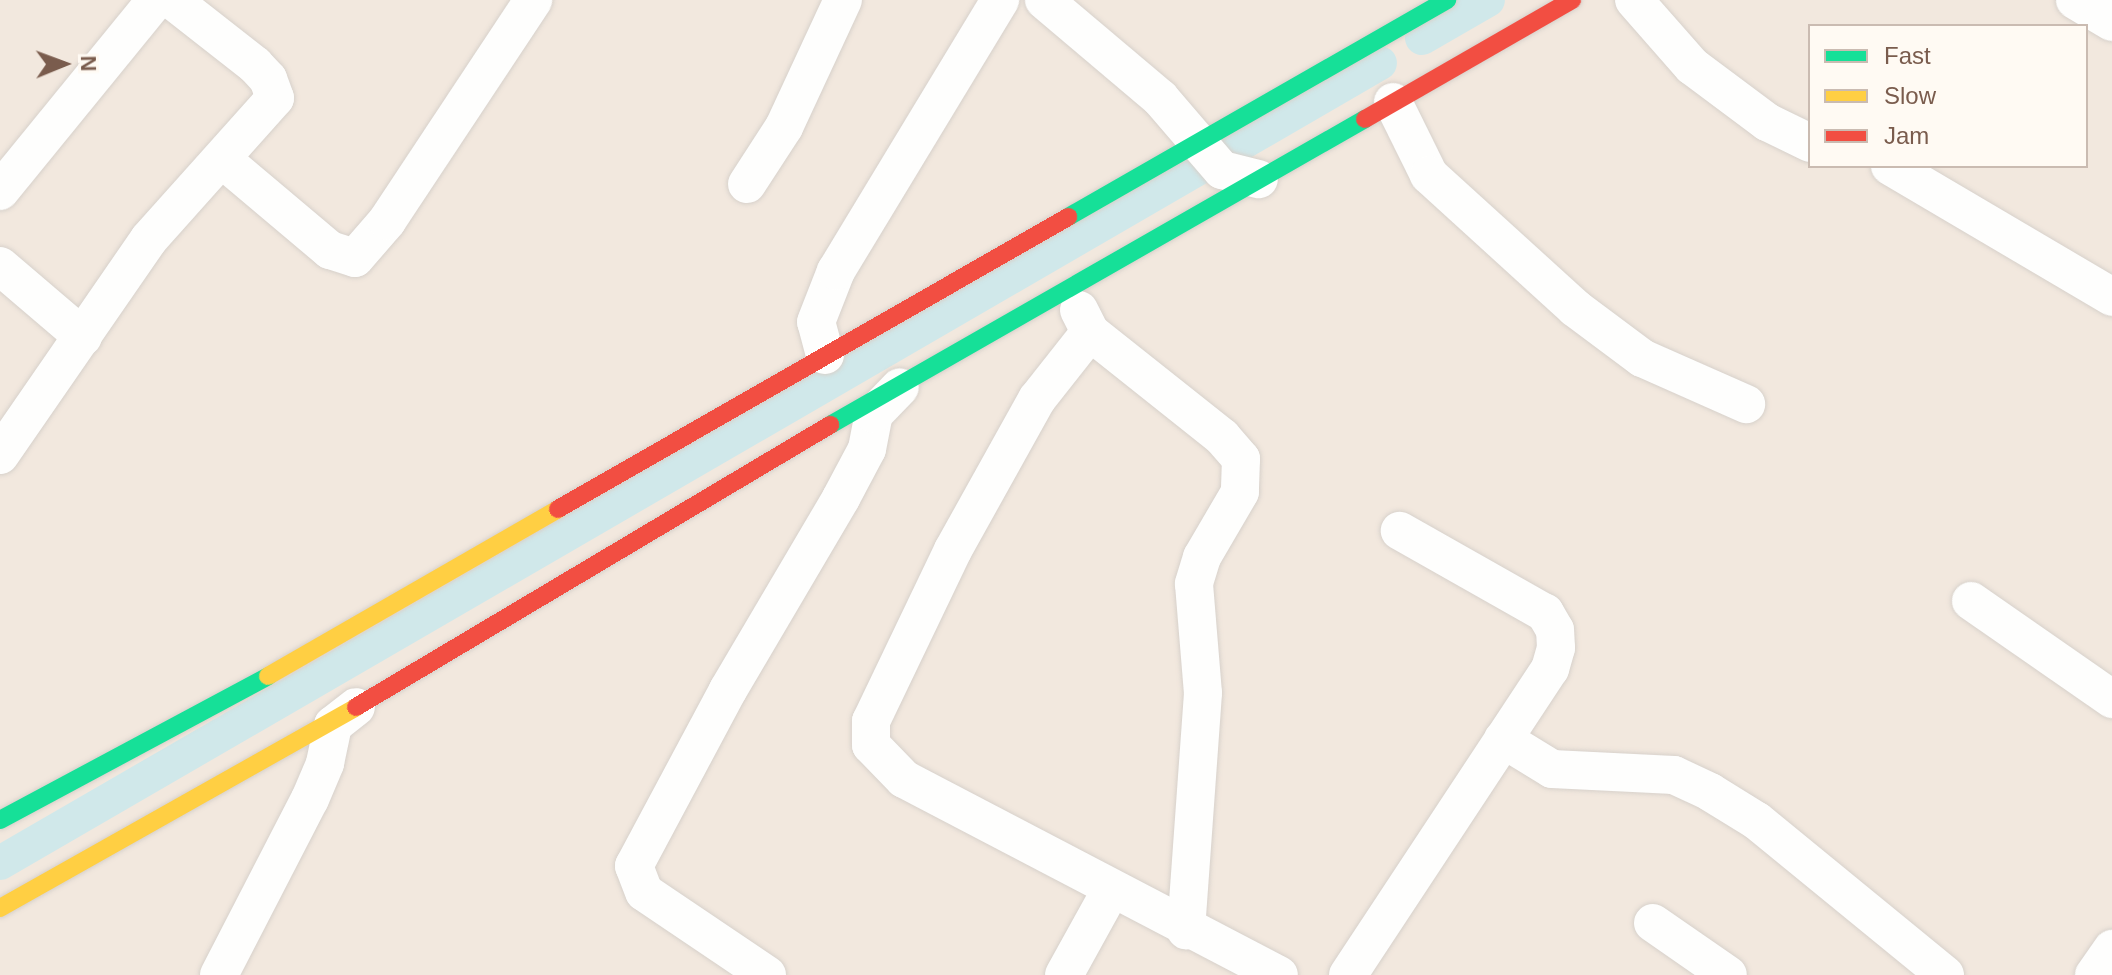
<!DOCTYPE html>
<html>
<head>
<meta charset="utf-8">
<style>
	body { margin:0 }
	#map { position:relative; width:2112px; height:975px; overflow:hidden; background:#f9f5f0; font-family:Arial,sans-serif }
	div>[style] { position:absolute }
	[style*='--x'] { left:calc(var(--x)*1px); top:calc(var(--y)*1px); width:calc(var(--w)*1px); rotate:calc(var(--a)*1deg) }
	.residential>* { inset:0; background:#f2e8de }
	.canal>* { height:34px; margin:-17px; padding:0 17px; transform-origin:17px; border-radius:17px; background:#d0e8ea }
	.roads { filter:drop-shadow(0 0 2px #d7d1cb) drop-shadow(0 0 2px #d7d1cb) }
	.street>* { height:38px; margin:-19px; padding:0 19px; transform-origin:19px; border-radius:19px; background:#fefefd }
	.fast>* { height:18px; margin:-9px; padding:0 9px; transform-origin:9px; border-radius:9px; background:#16e098 }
	.slow>* { height:18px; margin:-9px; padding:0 9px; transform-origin:9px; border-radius:9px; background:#ffcf43 }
	.jam>* { height:18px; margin:-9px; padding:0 9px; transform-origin:9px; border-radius:9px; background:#f24e42 }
	span { translate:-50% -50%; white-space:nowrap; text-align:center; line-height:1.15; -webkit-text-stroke:8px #fffaf3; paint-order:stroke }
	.legend { position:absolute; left:1808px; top:24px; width:280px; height:144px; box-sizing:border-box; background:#fffaf3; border:2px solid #cabbb1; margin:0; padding:10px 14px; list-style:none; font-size:24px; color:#7a5c4d }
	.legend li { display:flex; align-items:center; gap:16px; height:40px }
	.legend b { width:40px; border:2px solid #cabbb1 }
	.north { position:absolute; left:24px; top:24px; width:80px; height:80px; -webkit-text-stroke:6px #fffaf3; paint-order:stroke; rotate:89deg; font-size:22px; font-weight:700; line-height:32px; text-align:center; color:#7a5c4d }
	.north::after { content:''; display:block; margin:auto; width:28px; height:36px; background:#7a5c4d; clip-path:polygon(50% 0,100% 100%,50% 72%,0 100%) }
</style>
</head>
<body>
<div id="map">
	<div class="residential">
		<i style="clip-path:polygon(evenodd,0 0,2112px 0,2112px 966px,2105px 975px,0 975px,0 0,1810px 26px,2086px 26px,2086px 166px,1810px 166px,1810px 26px)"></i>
	</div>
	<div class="canal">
		<i style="--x:1422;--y:38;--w:76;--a:-29.9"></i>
		<i style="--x:0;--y:863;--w:1595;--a:-30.1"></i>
	</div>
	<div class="roads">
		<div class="street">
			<i style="--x:1044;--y:0;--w:152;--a:40.2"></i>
			<i style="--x:1160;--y:98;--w:95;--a:49.3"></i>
			<i style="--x:1222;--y:170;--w:38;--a:14"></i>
			<i style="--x:1634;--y:0;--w:88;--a:48.7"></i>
			<i style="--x:1692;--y:66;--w:94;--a:36.7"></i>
			<i style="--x:1767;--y:122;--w:48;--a:26"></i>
			<i style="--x:2075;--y:0;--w:43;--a:30.7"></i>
			<i style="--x:1393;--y:102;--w:81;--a:63.7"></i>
			<i style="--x:1429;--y:175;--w:197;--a:42.3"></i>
			<i style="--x:1575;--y:308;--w:84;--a:36.7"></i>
			<i style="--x:1642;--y:358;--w:114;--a:23.9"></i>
			<i style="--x:223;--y:160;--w:140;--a:40.1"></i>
			<i style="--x:330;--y:250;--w:26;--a:18"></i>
			<i style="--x:355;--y:258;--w:49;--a:-49.1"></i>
			<i style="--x:387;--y:221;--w:265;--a:-56.5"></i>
			<i style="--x:1890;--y:166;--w:258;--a:30.5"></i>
			<i style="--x:747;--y:184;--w:68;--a:-57"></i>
			<i style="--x:784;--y:127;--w:140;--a:-65.1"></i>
			<i style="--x:0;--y:191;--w:247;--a:-50.8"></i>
			<i style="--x:0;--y:266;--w:109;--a:40.5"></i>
			<i style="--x:1079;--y:310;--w:25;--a:63"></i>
			<i style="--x:1090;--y:332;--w:169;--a:38.5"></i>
			<i style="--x:1222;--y:437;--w:29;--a:49"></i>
			<i style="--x:1241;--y:459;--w:33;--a:92"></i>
			<i style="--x:1240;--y:492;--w:75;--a:120.3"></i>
			<i style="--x:1202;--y:557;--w:28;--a:107"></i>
			<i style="--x:1194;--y:584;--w:109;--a:85.3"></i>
			<i style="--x:1203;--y:693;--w:238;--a:94.1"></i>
			<i style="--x:1090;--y:332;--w:85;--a:128.3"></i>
			<i style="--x:1037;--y:399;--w:173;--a:119.1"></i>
			<i style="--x:953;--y:550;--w:190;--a:115.6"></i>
			<i style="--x:871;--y:721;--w:24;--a:90"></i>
			<i style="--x:871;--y:745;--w:47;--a:45.9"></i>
			<i style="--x:904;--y:779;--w:423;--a:27.6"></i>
			<i style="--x:825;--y:355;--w:34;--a:-105"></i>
			<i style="--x:816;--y:322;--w:55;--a:-68.6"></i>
			<i style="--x:836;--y:271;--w:317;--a:-58.8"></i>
			<i style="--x:0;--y:455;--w:262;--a:-55.4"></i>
			<i style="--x:149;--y:239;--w:189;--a:-48.2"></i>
			<i style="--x:275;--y:98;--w:20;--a:-110"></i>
			<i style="--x:268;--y:79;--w:19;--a:-133"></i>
			<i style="--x:255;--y:65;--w:105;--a:-141.9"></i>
			<i style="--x:1971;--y:601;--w:172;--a:34.8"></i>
			<i style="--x:1503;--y:739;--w:57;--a:31.5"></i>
			<i style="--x:1552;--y:769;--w:122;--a:2.8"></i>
			<i style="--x:1674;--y:775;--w:40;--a:25"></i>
			<i style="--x:1710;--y:792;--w:55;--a:31.7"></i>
			<i style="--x:1757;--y:821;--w:243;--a:39.3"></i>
			<i style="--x:1653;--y:923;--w:91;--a:34.7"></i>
			<i style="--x:219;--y:975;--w:198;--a:-62.7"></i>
			<i style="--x:310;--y:799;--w:39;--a:-67"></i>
			<i style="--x:325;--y:763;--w:39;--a:-78"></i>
			<i style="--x:333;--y:725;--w:29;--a:-38"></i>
			<i style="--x:767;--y:975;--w:148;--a:-146"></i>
			<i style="--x:644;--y:892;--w:28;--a:-111"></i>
			<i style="--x:634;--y:866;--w:200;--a:-61.9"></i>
			<i style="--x:728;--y:690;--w:223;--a:-59.5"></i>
			<i style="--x:841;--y:498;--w:55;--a:-62"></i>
			<i style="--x:867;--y:449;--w:36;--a:-79"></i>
			<i style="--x:874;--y:414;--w:37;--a:-46"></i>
			<i style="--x:1064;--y:975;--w:97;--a:-61.1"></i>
			<i style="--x:1348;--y:975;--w:367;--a:-56.6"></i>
			<i style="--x:1550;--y:669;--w:22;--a:-74"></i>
			<i style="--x:1556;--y:648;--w:18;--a:-93"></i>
			<i style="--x:1555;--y:630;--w:20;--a:-120"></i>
			<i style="--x:1545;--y:613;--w:167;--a:-150.5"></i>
			<i style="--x:2094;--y:975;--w:32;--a:-55"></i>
		</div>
		<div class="fast">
			<i style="--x:1068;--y:217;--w:437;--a:-29.8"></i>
			<i style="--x:830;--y:425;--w:616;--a:-29.77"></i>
			<i style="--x:0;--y:820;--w:304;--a:-28.2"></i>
		</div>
		<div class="slow">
			<i style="--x:268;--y:676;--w:335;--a:-29.9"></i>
			<i style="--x:0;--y:908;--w:409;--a:-29.4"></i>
		</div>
		<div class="jam">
			<i style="--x:1365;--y:119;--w:239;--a:-29.9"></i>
			<i style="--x:558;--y:509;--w:588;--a:-29.79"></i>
			<i style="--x:356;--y:707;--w:552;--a:-30.75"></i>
		</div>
	</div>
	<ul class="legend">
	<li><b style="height:10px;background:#16e098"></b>Fast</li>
	<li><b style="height:10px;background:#ffcf43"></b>Slow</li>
	<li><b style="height:10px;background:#f24e42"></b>Jam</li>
	</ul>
	<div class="north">N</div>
</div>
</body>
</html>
